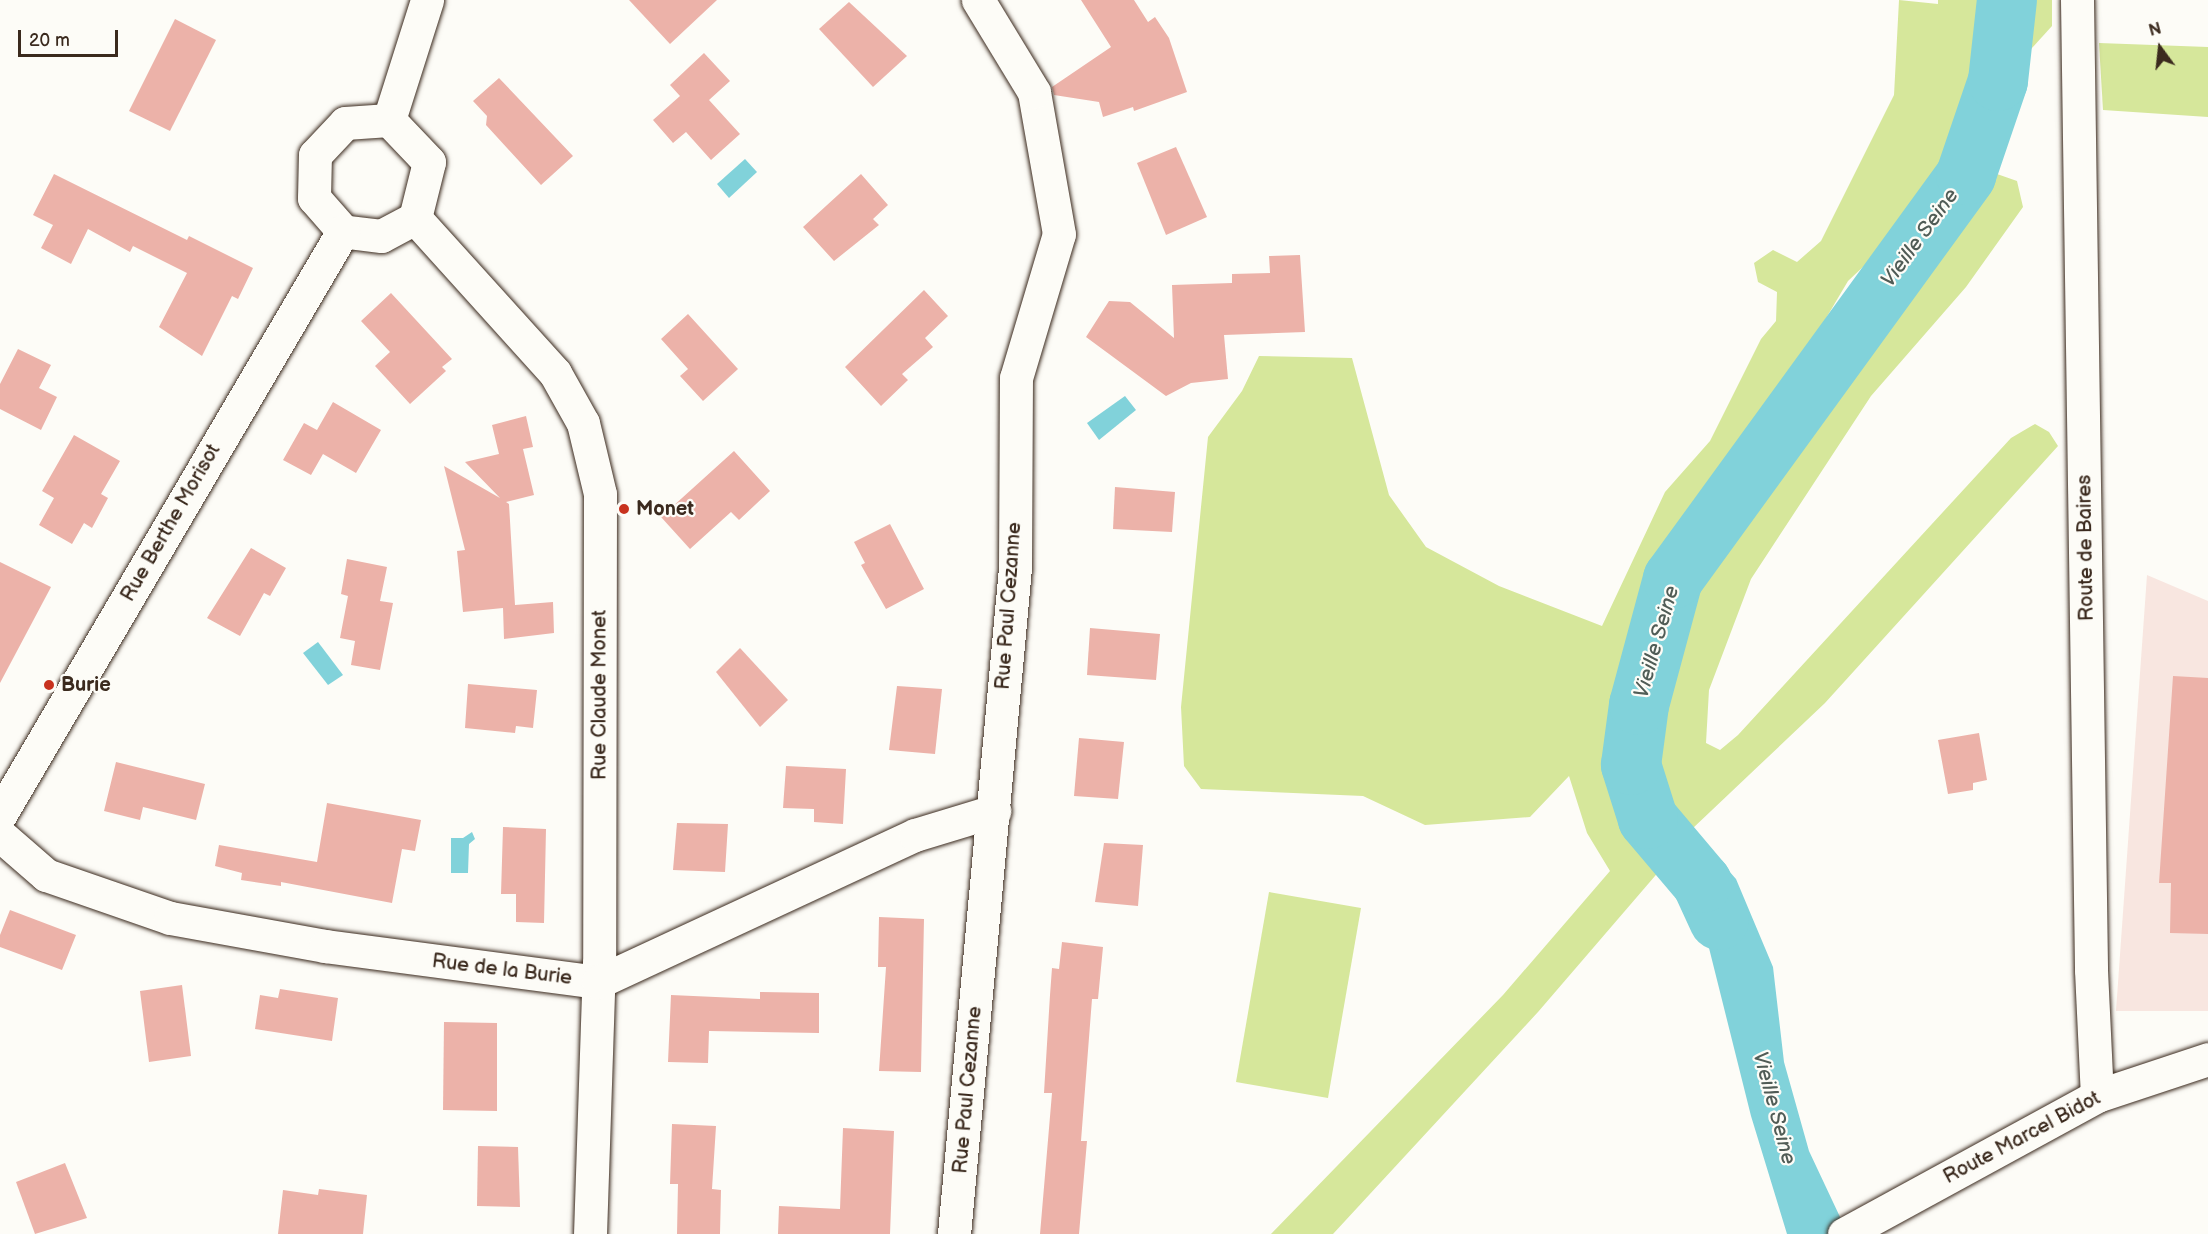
<!DOCTYPE html>
<html>
<head>
<meta charset="utf-8">
<style>
	body { margin:0 }
	#map { position:relative; width:2208px; height:1234px; overflow:hidden; background:#fdfcf7; font-family:"Balsamiq Sans",sans-serif }
	div>[style] { position:absolute }
	[style*='--x'] { left:calc(var(--x)*1px); top:calc(var(--y)*1px); width:calc(var(--w)*1px); rotate:calc(var(--a)*1deg) }
	.built>* { inset:0; background:#f8e6e0 }
	.green>* { inset:0; background:#d6e79b }
	.water>* { inset:0; background:#81d2da }
	.river>* { height:60px; margin:-30px; padding:0 30px; transform-origin:30px; border-radius:30px; background:#81d2da }
	.building>* { inset:0; background:#ecb2a9 }
	.roads { filter:drop-shadow(0 0 2px #3b2a1e) drop-shadow(0 0 2px #3b2a1e) }
	.minor>* { height:33px; margin:-16.5px; padding:0 16.5px; transform-origin:16.5px; border-radius:16.5px; background:#fdfcf7 }
	.tertiary>* { height:33px; margin:-16.5px; padding:0 16.5px; transform-origin:16.5px; border-radius:16.5px; background:#fdfcf7 }
	.dots>* { width:16px; height:16px; translate:-50% -50%; box-sizing:border-box; border:3px solid #fdfcf7; border-radius:50% }
	span { translate:-50% -50%; white-space:nowrap; text-align:center; line-height:1.15; -webkit-text-stroke:4.5px #fdfcf7; paint-order:stroke }
	.poi-label { font-size:20px; color:#3b2a1e; font-weight:700 }
	.left { translate:0 -50%; text-align:left }
	.street-label { font-size:20px; color:#3b2a1e }
	.water-label { font-size:21px; color:#505c56; font-style:italic }
	.north { position:absolute; left:2130px; top:18px; width:60px; height:60px; -webkit-text-stroke:4px #fdfcf7; paint-order:stroke; rotate:345deg; font-size:16px; font-weight:700; line-height:24px; text-align:center; color:#3b2a1e }
	.north::after { content:''; display:block; margin:auto; width:21px; height:27px; background:#3b2a1e; clip-path:polygon(50% 0,100% 100%,50% 72%,0 100%) }
	.scale { position:absolute; left:18px; top:30px; width:100px; height:27px; box-sizing:border-box; border:3px solid #3b2a1e; border-top:0; padding-left:8px; font-size:18px; line-height:21px; white-space:nowrap; color:#3b2a1e; -webkit-text-stroke:4px #fdfcf7; paint-order:stroke }
</style>
</head>
<body>
<div id="map">
	<div class="built">
		<i style="clip-path:polygon(2147px 575px,2208px 601px,2208px 1011px,2116px 1011px)"></i>
	</div>
	<div class="green">
		<i style="clip-path:polygon(1899px 0,1938px 4px,1938px 0,1998px 0,1972px 120px,1933px 201px,1848px 281px,1780px 396px,1681px 537px,1628px 664px,1615px 757px,1621px 807px,1661px 869px,1538px 1012px,1333px 1234px,1271px 1234px,1503px 995px,1610px 871px,1587px 833px,1569px 776px,1530px 817px,1425px 825px,1363px 796px,1201px 789px,1184px 766px,1181px 707px,1208px 437px,1242px 391px,1259px 356px,1352px 358px,1389px 495px,1426px 547px,1499px 586px,1602px 626px,1665px 492px,1710px 441px,1761px 339px,1776px 321px,1777px 292px,1758px 282px,1754px 263px,1773px 250px,1797px 262px,1821px 241px,1894px 95px)"></i>
		<i style="clip-path:polygon(2022px 0,2052px 0,2052px 26px,2013px 69px)"></i>
		<i style="clip-path:polygon(2099px 43px,2208px 47px,2208px 117px,2103px 110px)"></i>
		<i style="clip-path:polygon(1997px 174px,2017px 181px,2023px 207px,1966px 287px,1871px 396px,1751px 579px,1709px 690px,1706px 743px,1720px 750px,1738px 735px,2011px 438px,2035px 424px,2049px 432px,2058px 446px,1825px 703px,1692px 829px,1659px 797px,1648px 774px,1648px 722px,1702px 581px,1837px 385px)"></i>
		<i style="clip-path:polygon(1269px 892px,1361px 908px,1328px 1098px,1236px 1082px)"></i>
	</div>
	<div class="water">
		<i style="clip-path:polygon(745px 159px,757px 172px,729px 198px,717px 184px)"></i>
		<i style="clip-path:polygon(1125px 396px,1136px 410px,1099px 440px,1087px 423px)"></i>
		<i style="clip-path:polygon(318px 642px,343px 675px,328px 685px,303px 653px)"></i>
		<i style="clip-path:polygon(1692px 829px,1736px 879px,1773px 967px,1784px 1062px,1809px 1151px,1848px 1234px,1787px 1234px,1751px 1116px,1709px 948px,1694px 915px,1661px 869px)"></i>
		<i style="clip-path:polygon(472px 832px,475px 839px,469px 844px,468px 873px,451px 873px,451px 838px,463px 838px)"></i>
	</div>
	<div class="river">
		<i style="--x:1719;--y:920;--w:41;--a:-114.7"></i>
		<i style="--x:1702;--y:883;--w:84;--a:-130.2"></i>
		<i style="--x:1648;--y:819;--w:57;--a:-107.5"></i>
		<i style="--x:1631;--y:765;--w:61;--a:-82.4"></i>
		<i style="--x:1639;--y:705;--w:131;--a:-74.9"></i>
		<i style="--x:1673;--y:579;--w:499;--a:-54"></i>
		<i style="--x:1966;--y:175;--w:99;--a:-71.2"></i>
		<i style="--x:1998;--y:81;--w:81;--a:-83.7"></i>
	</div>
	<div class="building">
		<i style="clip-path:polygon(629px 0,717px 0,670px 44px)"></i>
		<i style="clip-path:polygon(1081px 0,1134px 0,1148px 22px,1155px 17px,1169px 38px,1187px 92px,1134px 111px,1133px 107px,1103px 117px,1099px 102px,1054px 95px,1052px 87px,1111px 47px)"></i>
		<i style="clip-path:polygon(849px 2px,907px 56px,873px 87px,819px 29px)"></i>
		<i style="clip-path:polygon(175px 19px,216px 40px,170px 131px,129px 111px)"></i>
		<i style="clip-path:polygon(704px 53px,730px 81px,709px 100px,740px 134px,711px 160px,686px 132px,673px 143px,653px 120px,680px 96px,670px 85px)"></i>
		<i style="clip-path:polygon(499px 78px,573px 156px,541px 185px,486px 125px,487px 116px,473px 101px)"></i>
		<i style="clip-path:polygon(1176px 147px,1207px 217px,1166px 235px,1137px 163px)"></i>
		<i style="clip-path:polygon(54px 174px,187px 240px,189px 236px,253px 268px,238px 299px,232px 296px,202px 356px,159px 327px,187px 273px,133px 246px,130px 252px,88px 229px,71px 264px,41px 248px,53px 225px,33px 215px)"></i>
		<i style="clip-path:polygon(861px 174px,888px 205px,873px 219px,879px 225px,834px 261px,803px 227px)"></i>
		<i style="clip-path:polygon(1300px 255px,1305px 332px,1224px 335px,1228px 379px,1191px 383px,1166px 396px,1086px 337px,1109px 301px,1130px 302px,1174px 338px,1172px 285px,1232px 283px,1232px 274px,1270px 273px,1269px 256px)"></i>
		<i style="clip-path:polygon(924px 290px,948px 316px,925px 338px,933px 347px,902px 374px,908px 380px,881px 406px,845px 367px)"></i>
		<i style="clip-path:polygon(391px 293px,452px 359px,442px 367px,446px 371px,410px 404px,375px 366px,390px 352px,361px 321px)"></i>
		<i style="clip-path:polygon(688px 314px,738px 369px,703px 401px,680px 376px,688px 369px,661px 339px)"></i>
		<i style="clip-path:polygon(18px 349px,51px 365px,39px 388px,57px 397px,41px 430px,0 409px,0 384px)"></i>
		<i style="clip-path:polygon(333px 402px,381px 430px,356px 473px,323px 454px,311px 475px,283px 460px,304px 423px,317px 430px)"></i>
		<i style="clip-path:polygon(526px 416px,533px 447px,523px 449px,534px 495px,506px 502px,509px 504px,515px 605px,553px 602px,554px 633px,504px 639px,503px 608px,463px 612px,457px 551px,465px 550px,444px 466px,500px 498px,465px 462px,499px 454px,492px 425px)"></i>
		<i style="clip-path:polygon(74px 435px,120px 461px,101px 494px,108px 498px,92px 528px,84px 523px,72px 544px,39px 525px,54px 498px,42px 491px)"></i>
		<i style="clip-path:polygon(734px 451px,770px 491px,739px 520px,731px 512px,690px 549px,661px 517px)"></i>
		<i style="clip-path:polygon(1115px 487px,1175px 492px,1172px 532px,1113px 529px)"></i>
		<i style="clip-path:polygon(890px 524px,924px 589px,886px 609px,861px 565px,865px 563px,854px 542px)"></i>
		<i style="clip-path:polygon(251px 548px,286px 568px,270px 596px,264px 593px,240px 636px,207px 618px)"></i>
		<i style="clip-path:polygon(347px 559px,387px 567px,380px 601px,393px 603px,380px 670px,351px 665px,355px 641px,340px 638px,348px 596px,341px 594px)"></i>
		<i style="clip-path:polygon(0 562px,51px 587px,0 683px)"></i>
		<i style="clip-path:polygon(1090px 628px,1160px 634px,1156px 680px,1087px 675px)"></i>
		<i style="clip-path:polygon(740px 648px,788px 700px,760px 727px,716px 672px)"></i>
		<i style="clip-path:polygon(2173px 676px,2208px 678px,2208px 934px,2170px 933px,2171px 883px,2159px 883px)"></i>
		<i style="clip-path:polygon(468px 684px,537px 690px,533px 728px,516px 726px,515px 733px,465px 728px)"></i>
		<i style="clip-path:polygon(897px 686px,942px 689px,935px 754px,889px 750px)"></i>
		<i style="clip-path:polygon(1979px 733px,1987px 780px,1973px 783px,1973px 790px,1948px 794px,1938px 740px)"></i>
		<i style="clip-path:polygon(1079px 738px,1124px 742px,1118px 799px,1074px 796px)"></i>
		<i style="clip-path:polygon(116px 762px,205px 784px,196px 820px,143px 807px,140px 820px,104px 811px)"></i>
		<i style="clip-path:polygon(786px 766px,846px 769px,843px 824px,814px 822px,814px 809px,783px 808px)"></i>
		<i style="clip-path:polygon(327px 803px,421px 820px,415px 851px,402px 849px,392px 903px,281px 882px,281px 886px,241px 880px,242px 873px,215px 866px,219px 845px,317px 862px)"></i>
		<i style="clip-path:polygon(677px 823px,728px 824px,725px 872px,673px 870px)"></i>
		<i style="clip-path:polygon(503px 827px,546px 829px,544px 923px,516px 922px,516px 894px,501px 894px)"></i>
		<i style="clip-path:polygon(1104px 843px,1143px 845px,1138px 906px,1095px 902px)"></i>
		<i style="clip-path:polygon(10px 910px,76px 935px,62px 970px,0 947px,0 935px)"></i>
		<i style="clip-path:polygon(879px 917px,924px 919px,921px 1072px,879px 1071px,886px 967px,878px 967px)"></i>
		<i style="clip-path:polygon(1062px 942px,1103px 947px,1098px 999px,1092px 999px,1081px 1141px,1087px 1141px,1079px 1234px,1040px 1234px,1052px 1093px,1044px 1093px,1050px 995px,1052px 968px,1059px 969px)"></i>
		<i style="clip-path:polygon(182px 985px,191px 1056px,149px 1062px,140px 991px)"></i>
		<i style="clip-path:polygon(280px 989px,338px 998px,332px 1041px,255px 1029px,260px 995px,278px 998px)"></i>
		<i style="clip-path:polygon(760px 992px,819px 993px,819px 1033px,709px 1031px,708px 1063px,668px 1062px,671px 995px,760px 999px)"></i>
		<i style="clip-path:polygon(444px 1022px,497px 1023px,497px 1111px,443px 1110px)"></i>
		<i style="clip-path:polygon(672px 1124px,716px 1126px,712px 1189px,721px 1190px,720px 1234px,677px 1234px,678px 1184px,670px 1184px)"></i>
		<i style="clip-path:polygon(843px 1128px,894px 1131px,890px 1234px,778px 1234px,779px 1206px,840px 1209px)"></i>
		<i style="clip-path:polygon(478px 1146px,518px 1147px,520px 1207px,477px 1206px)"></i>
		<i style="clip-path:polygon(65px 1163px,87px 1218px,35px 1234px,16px 1182px)"></i>
		<i style="clip-path:polygon(319px 1189px,367px 1195px,363px 1234px,278px 1234px,283px 1190px,318px 1195px)"></i>
	</div>
	<div class="roads">
		<div class="minor">
			<i style="--x:2077;--y:0;--w:970;--a:89.17"></i>
			<i style="--x:2091;--y:970;--w:126;--a:87.3"></i>
			<i style="--x:389;--y:120;--w:58;--a:46.4"></i>
			<i style="--x:429;--y:162;--w:58;--a:104"></i>
			<i style="--x:415;--y:218;--w:38;--a:152"></i>
			<i style="--x:381;--y:236;--w:38;--a:-173"></i>
			<i style="--x:343;--y:231;--w:44;--a:-131.3"></i>
			<i style="--x:314;--y:198;--w:43;--a:-88.7"></i>
			<i style="--x:315;--y:155;--w:44;--a:-46.8"></i>
			<i style="--x:345;--y:123;--w:44;--a:-3.9"></i>
			<i style="--x:389;--y:120;--w:126;--a:-72.4"></i>
			<i style="--x:415;--y:218;--w:209;--a:47.9"></i>
			<i style="--x:555;--y:373;--w:57;--a:60.8"></i>
			<i style="--x:583;--y:423;--w:73;--a:76.5"></i>
			<i style="--x:600;--y:494;--w:469;--a:90.1"></i>
			<i style="--x:599;--y:963;--w:271;--a:91.9"></i>
			<i style="--x:0;--y:815;--w:677;--a:-59.57"></i>
			<i style="--x:0;--y:835;--w:61;--a:41"></i>
			<i style="--x:46;--y:875;--w:131;--a:19.1"></i>
			<i style="--x:170;--y:918;--w:158;--a:10.2"></i>
			<i style="--x:325;--y:946;--w:275;--a:7.5"></i>
			<i style="--x:598;--y:982;--w:349;--a:-24.9"></i>
			<i style="--x:915;--y:835;--w:83;--a:-16.9"></i>
			<i style="--x:954;--y:1234;--w:670;--a:-84.77"></i>
			<i style="--x:1015;--y:567;--w:189;--a:-89.7"></i>
			<i style="--x:1016;--y:378;--w:150;--a:-73.4"></i>
			<i style="--x:1059;--y:234;--w:144;--a:-100"></i>
			<i style="--x:1034;--y:92;--w:108;--a:-121.3"></i>
		</div>
		<div class="tertiary">
			<i style="--x:1844;--y:1234;--w:288;--a:-28.6"></i>
			<i style="--x:2097;--y:1096;--w:117;--a:-18.4"></i>
		</div>
	</div>
	<div class="dots">
		<i style="left:624px;top:509px;background:#c8321e"></i>
		<i style="left:49px;top:685px;background:#c8321e"></i>
	</div>
	<div class="poi-label">
		<span class="left" style="left:636px;top:509px">Monet</span>
		<span class="left" style="left:61px;top:685px">Burie</span>
	</div>
	<div class="street-label">
		<span style="left:171px;top:523px;rotate:-60deg">Rue Berthe Morisot</span>
		<span style="left:2086px;top:548px;rotate:-91deg">Route de Baires</span>
		<span style="left:1009px;top:606px;rotate:-86deg">Rue Paul Cezanne</span>
		<span style="left:600px;top:695px;rotate:-90deg">Rue Claude Monet</span>
		<span style="left:502px;top:970px;rotate:7deg">Rue de la Burie</span>
		<span style="left:968px;top:1090px;rotate:-85deg">Rue Paul Cezanne</span>
		<span style="left:2022px;top:1138px;rotate:-28deg">Route Marcel Bidot</span>
	</div>
	<div class="water-label">
		<span style="left:1920px;top:238px;rotate:-54deg">Vieille Seine</span>
		<span style="left:1657px;top:642px;rotate:-74deg">Vieille Seine</span>
		<span style="left:1774px;top:1108px;rotate:75deg">Vieille Seine</span>
	</div>
	<div class="north">N</div>
	<div class="scale">20 m</div>
</div>
</body>
</html>
